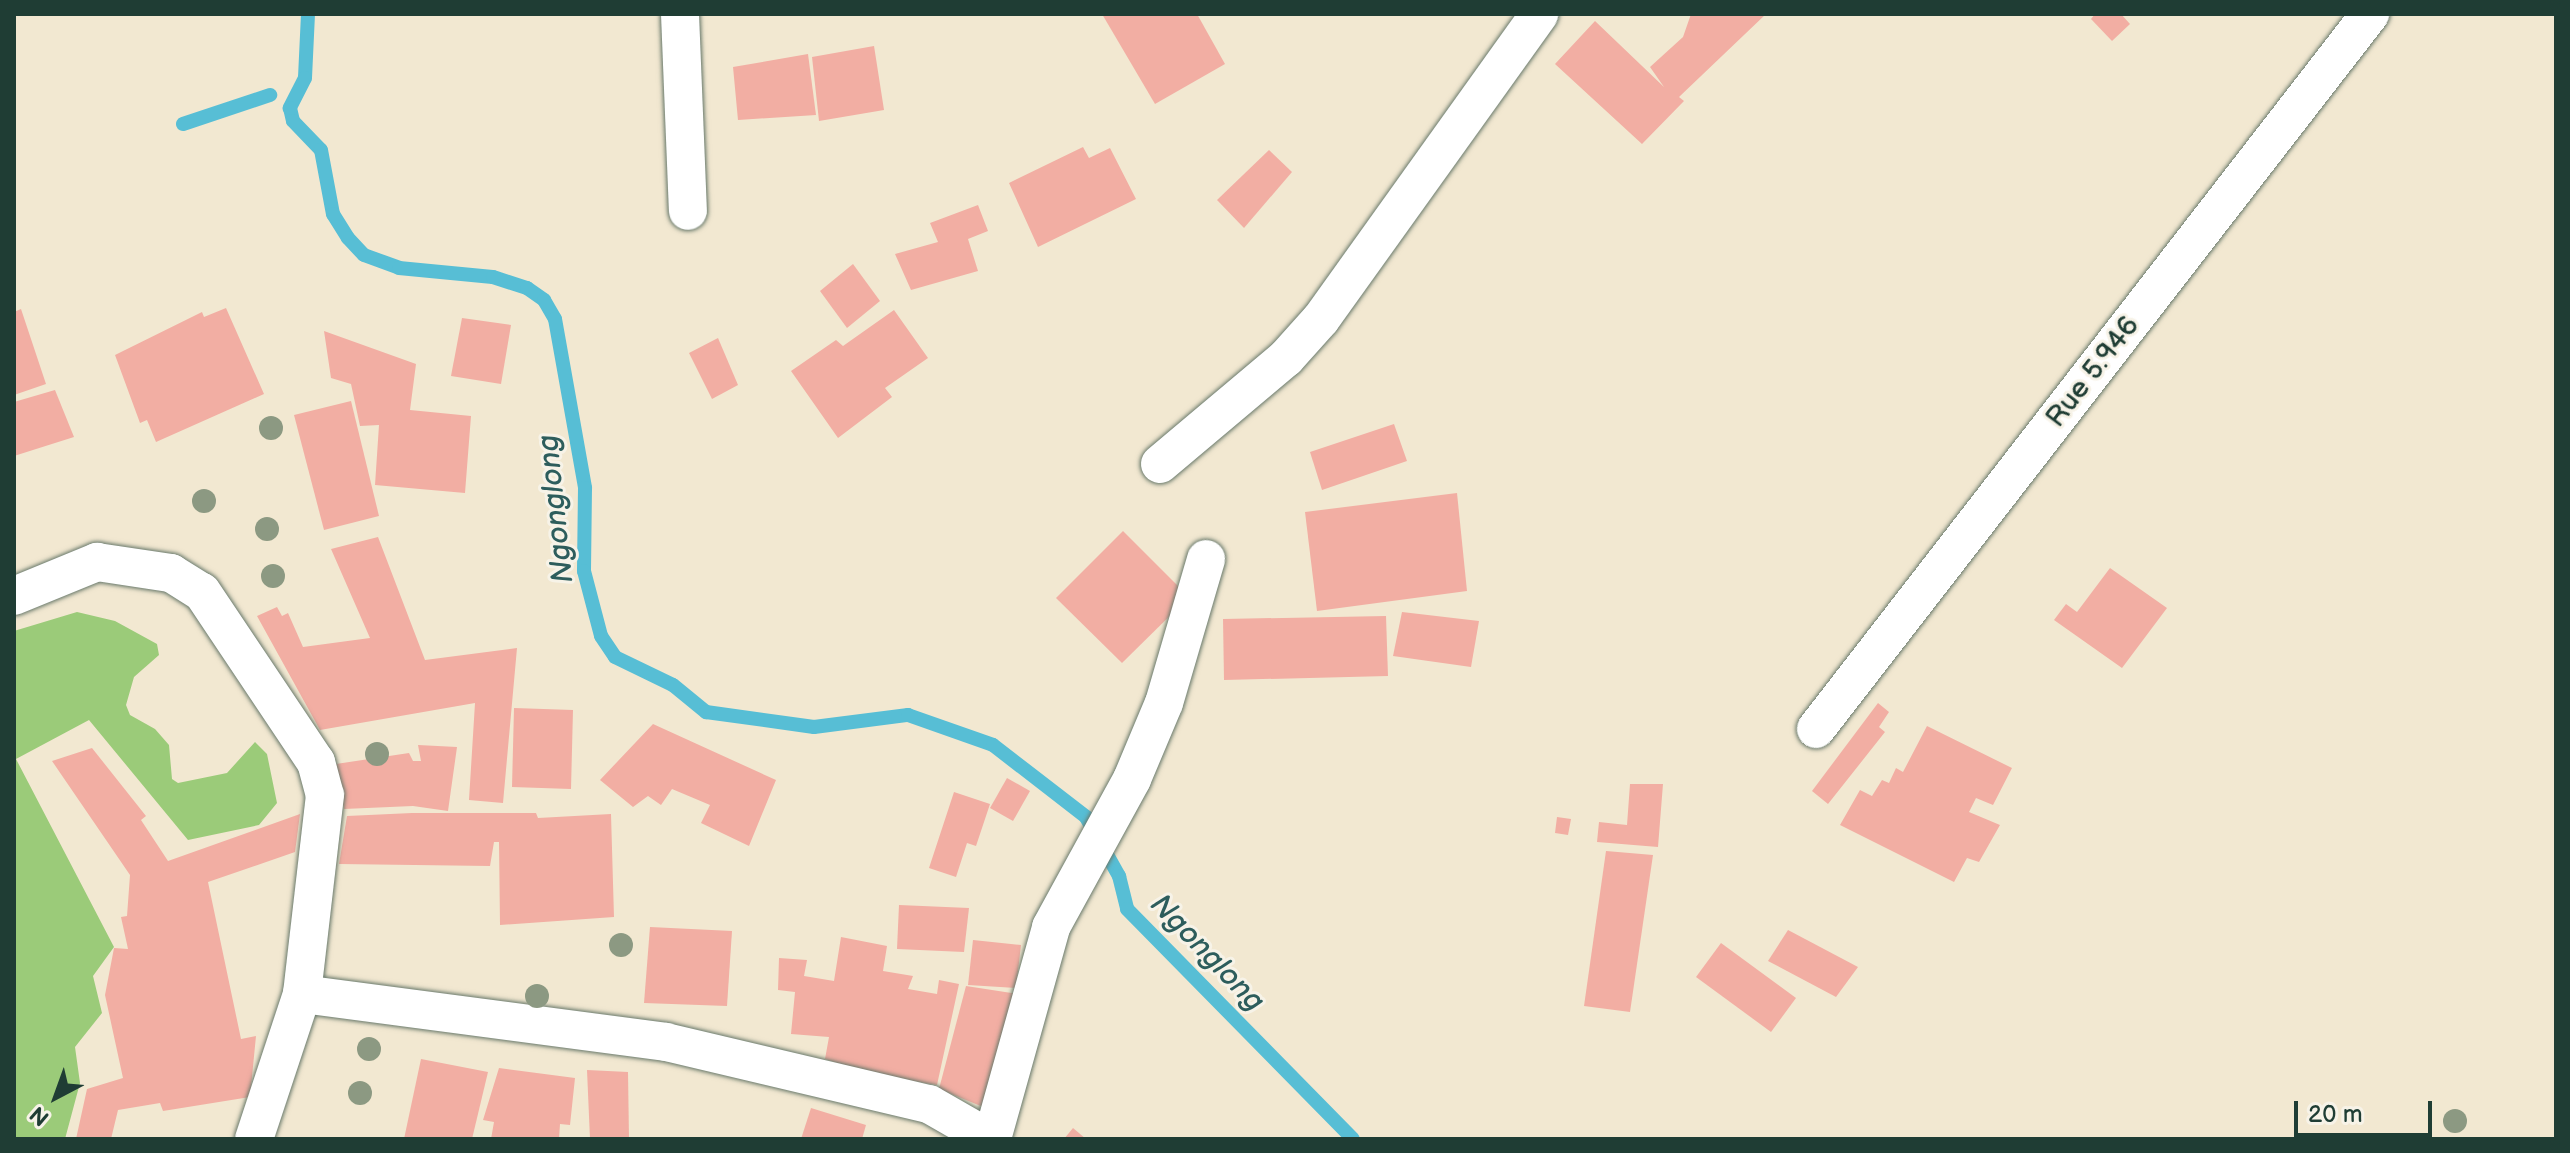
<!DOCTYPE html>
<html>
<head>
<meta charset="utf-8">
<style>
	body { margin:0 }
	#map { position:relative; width:2570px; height:1153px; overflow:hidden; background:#f2e8d1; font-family:"Balsamiq Sans",sans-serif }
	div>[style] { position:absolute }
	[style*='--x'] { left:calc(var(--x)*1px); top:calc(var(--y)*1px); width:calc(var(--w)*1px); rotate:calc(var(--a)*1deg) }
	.green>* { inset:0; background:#9bcb79 }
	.stream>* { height:14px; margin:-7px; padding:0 7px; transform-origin:7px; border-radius:7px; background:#57bed5 }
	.building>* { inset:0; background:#f2aea3 }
	.roads { filter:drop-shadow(0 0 2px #69796b) drop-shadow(0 0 2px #69796b) }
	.minor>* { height:38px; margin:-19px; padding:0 19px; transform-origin:19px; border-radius:19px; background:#fff }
	.trees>* { width:24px; height:24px; margin:-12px; border-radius:50%; background:#8c9982 }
	span { translate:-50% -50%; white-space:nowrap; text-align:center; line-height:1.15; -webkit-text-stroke:6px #f7f3e8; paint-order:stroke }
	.street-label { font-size:28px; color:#1f3d34 }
	.water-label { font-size:30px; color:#2d5d5c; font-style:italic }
	.frame { position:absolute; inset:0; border:16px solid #1f3d34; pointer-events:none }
	.north { position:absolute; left:16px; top:1057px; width:80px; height:80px; -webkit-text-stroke:6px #f7f3e8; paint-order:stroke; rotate:221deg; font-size:22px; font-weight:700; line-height:32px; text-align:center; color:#1f3d34 }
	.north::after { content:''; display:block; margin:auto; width:28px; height:36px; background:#1f3d34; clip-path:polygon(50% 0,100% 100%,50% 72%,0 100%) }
	.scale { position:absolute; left:2294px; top:1101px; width:138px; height:36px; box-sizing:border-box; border:4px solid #1f3d34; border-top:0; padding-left:10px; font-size:24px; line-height:28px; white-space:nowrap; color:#1f3d34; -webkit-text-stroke:6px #f7f3e8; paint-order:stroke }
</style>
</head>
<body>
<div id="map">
	<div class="green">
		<i style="clip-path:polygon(77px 612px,115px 621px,157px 644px,159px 655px,134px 677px,126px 705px,130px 715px,155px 729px,169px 745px,172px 779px,178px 783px,227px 773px,255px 742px,267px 754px,277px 803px,259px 825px,188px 840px,89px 720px,16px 759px,114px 947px,93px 976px,102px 1013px,75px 1047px,80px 1083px,65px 1139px,14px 1139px,14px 631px)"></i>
	</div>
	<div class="stream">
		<i style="--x:308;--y:14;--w:64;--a:92.7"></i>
		<i style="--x:305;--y:78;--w:34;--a:117"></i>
		<i style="--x:290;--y:108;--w:13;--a:77"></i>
		<i style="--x:293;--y:121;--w:40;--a:46"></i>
		<i style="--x:321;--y:150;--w:65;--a:79.4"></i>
		<i style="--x:333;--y:214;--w:28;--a:58"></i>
		<i style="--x:348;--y:238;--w:23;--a:47"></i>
		<i style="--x:364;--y:255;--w:37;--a:20"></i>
		<i style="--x:399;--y:268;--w:94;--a:5.5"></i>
		<i style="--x:493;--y:277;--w:36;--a:18"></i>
		<i style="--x:527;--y:288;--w:21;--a:35"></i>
		<i style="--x:544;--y:300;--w:22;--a:60"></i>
		<i style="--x:555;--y:319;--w:172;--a:79.9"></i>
		<i style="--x:585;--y:488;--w:83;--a:90.7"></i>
		<i style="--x:584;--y:571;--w:67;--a:75.3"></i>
		<i style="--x:601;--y:636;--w:25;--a:56"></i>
		<i style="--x:615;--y:657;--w:64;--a:25.8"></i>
		<i style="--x:673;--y:685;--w:43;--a:39.3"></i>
		<i style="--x:706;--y:712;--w:109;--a:7.9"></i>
		<i style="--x:814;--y:727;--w:95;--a:-7.3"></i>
		<i style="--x:908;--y:715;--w:90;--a:19.4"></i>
		<i style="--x:993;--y:745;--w:118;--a:37.7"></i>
		<i style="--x:1086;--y:817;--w:68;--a:60.8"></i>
		<i style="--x:1119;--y:876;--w:34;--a:76"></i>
		<i style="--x:1127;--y:909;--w:322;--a:45.5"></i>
		<i style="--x:183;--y:124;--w:92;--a:-18.4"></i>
	</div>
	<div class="building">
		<i style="clip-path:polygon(1102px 14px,1197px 14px,1225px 64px,1155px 104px)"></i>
		<i style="clip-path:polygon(1691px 14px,1766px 14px,1679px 97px,1684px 101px,1642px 144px,1555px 64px,1595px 21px,1664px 87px,1650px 67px,1683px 37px)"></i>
		<i style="clip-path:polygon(2095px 14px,2121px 14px,2130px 24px,2112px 41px,2091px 19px)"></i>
		<i style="clip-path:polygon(874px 46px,884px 110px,819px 121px,812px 57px)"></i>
		<i style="clip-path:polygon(808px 54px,816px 115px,738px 120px,733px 67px)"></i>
		<i style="clip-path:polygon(1083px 147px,1089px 158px,1110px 148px,1136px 199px,1038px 247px,1009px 183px)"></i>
		<i style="clip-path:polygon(1269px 150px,1292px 172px,1244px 228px,1217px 200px)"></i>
		<i style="clip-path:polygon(978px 205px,988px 231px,968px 239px,978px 271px,911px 290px,895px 254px,938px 242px,930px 223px)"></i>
		<i style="clip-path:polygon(853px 264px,880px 301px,847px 328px,820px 291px)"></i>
		<i style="clip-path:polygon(226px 308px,264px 394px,156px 442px,147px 420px,140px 423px,115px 355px,202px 312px,204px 317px)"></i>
		<i style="clip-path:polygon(21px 309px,46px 384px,14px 395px,14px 312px)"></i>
		<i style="clip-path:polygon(894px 310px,928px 358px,885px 388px,892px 397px,838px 438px,791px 371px,836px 340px,843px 346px)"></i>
		<i style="clip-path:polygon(462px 318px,511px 325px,501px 384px,451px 376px)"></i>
		<i style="clip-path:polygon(324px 331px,416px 364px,410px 410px,471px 416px,465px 493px,375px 485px,379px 425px,360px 426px,351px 384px,331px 378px)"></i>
		<i style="clip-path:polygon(718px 338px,738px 385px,712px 399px,689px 353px)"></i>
		<i style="clip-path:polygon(55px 390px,74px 437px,14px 456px,14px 402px)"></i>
		<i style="clip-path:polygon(351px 401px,379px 516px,324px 530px,294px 415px)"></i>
		<i style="clip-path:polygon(1394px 424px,1407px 461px,1322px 490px,1310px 452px)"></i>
		<i style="clip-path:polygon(1457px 493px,1467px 591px,1317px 611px,1305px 512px)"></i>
		<i style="clip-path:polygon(1123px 531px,1189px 597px,1122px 663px,1056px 598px)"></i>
		<i style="clip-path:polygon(378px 537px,425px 660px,517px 648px,503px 803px,469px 800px,475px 703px,320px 730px,257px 616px,277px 607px,282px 616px,288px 613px,303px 647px,370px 638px,331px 549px)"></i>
		<i style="clip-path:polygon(2110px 568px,2167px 608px,2122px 668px,2054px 620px,2066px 604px,2077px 612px)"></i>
		<i style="clip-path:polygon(1402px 612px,1479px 621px,1471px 667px,1393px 656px)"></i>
		<i style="clip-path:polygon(1386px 616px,1388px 676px,1224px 680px,1223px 619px)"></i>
		<i style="clip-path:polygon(1878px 703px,1889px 712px,1879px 727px,1885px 732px,1828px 804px,1812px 791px)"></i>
		<i style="clip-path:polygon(514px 708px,573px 710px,571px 789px,512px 787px)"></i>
		<i style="clip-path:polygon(653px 724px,776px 780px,749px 846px,701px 823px,710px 805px,672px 789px,661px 805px,648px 796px,633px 807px,600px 780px)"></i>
		<i style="clip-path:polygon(1927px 726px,2012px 768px,1993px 805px,1976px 798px,1969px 812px,2000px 825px,1979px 862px,1967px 858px,1954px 882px,1840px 825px,1860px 790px,1872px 796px,1882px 780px,1889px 783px,1896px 768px,1903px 772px)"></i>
		<i style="clip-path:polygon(418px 745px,457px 747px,448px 811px,413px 806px,344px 809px,336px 764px,409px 753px,413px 761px,421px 761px)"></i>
		<i style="clip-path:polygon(92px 748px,146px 816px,141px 820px,168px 861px,300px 814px,295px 852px,208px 882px,241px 1039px,256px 1036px,250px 1097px,163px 1111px,160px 1103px,118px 1110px,111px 1139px,76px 1139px,87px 1089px,123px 1078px,105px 995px,114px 948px,128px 949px,121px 917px,127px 916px,130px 875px,52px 761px)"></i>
		<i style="clip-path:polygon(1007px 778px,1030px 791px,1013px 821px,990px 808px)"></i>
		<i style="clip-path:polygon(1630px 784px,1663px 784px,1658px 847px,1597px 842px,1599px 822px,1627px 825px)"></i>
		<i style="clip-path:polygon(954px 792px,990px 804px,976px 846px,967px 843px,956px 877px,929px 868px)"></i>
		<i style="clip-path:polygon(412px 813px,536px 813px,538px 818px,611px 814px,614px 917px,500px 925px,499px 842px,494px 842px,490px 866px,339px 864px,347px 816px)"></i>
		<i style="clip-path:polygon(1557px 817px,1571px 819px,1568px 835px,1555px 833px)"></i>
		<i style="clip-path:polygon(1606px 851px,1653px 855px,1630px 1012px,1584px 1006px)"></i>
		<i style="clip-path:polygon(899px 905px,969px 908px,964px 952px,897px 949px)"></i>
		<i style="clip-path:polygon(650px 927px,732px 931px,727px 1006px,644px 1003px)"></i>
		<i style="clip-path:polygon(1788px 930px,1858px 967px,1836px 997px,1768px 961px)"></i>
		<i style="clip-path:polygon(841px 937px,887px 946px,883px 971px,913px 976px,908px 989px,937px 994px,939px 980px,959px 984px,937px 1085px,871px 1074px,825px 1059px,829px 1037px,791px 1034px,795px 992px,778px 990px,779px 958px,807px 960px,804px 976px,834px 981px)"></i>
		<i style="clip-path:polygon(973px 940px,1021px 945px,1016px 988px,968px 985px)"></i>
		<i style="clip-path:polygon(1721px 943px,1796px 998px,1771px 1032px,1696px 977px)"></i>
		<i style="clip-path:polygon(966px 986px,1024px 995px,993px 1111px,939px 1089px)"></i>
		<i style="clip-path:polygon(421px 1059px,488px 1072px,472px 1139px,404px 1139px)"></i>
		<i style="clip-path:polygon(499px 1068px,575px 1078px,570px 1125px,560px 1124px,559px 1139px,491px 1139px,494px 1122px,483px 1120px)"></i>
		<i style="clip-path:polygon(587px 1070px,628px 1072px,629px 1139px,590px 1139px)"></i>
		<i style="clip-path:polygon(811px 1108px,866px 1125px,862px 1139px,801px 1139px)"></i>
		<i style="clip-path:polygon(1073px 1128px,1086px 1139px,1064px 1139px)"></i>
	</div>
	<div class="roads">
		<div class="minor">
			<i style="--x:680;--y:14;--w:197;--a:87.7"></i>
			<i style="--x:1160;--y:464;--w:165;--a:-40.1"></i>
			<i style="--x:1286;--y:358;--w:52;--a:-48.1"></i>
			<i style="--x:1321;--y:319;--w:375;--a:-54.4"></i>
			<i style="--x:14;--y:596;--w:90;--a:-22.3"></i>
			<i style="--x:97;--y:562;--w:75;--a:8.5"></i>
			<i style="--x:171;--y:573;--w:36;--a:32"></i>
			<i style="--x:202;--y:592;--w:205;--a:56.2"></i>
			<i style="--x:316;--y:762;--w:34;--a:75"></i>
			<i style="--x:325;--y:795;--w:200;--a:96.6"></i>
			<i style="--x:302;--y:994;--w:153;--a:108.3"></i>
			<i style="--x:1816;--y:729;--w:905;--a:-52.23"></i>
			<i style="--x:302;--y:994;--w:367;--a:7.5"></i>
			<i style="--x:666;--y:1042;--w:270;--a:13.3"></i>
			<i style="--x:929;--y:1104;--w:70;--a:29.8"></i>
			<i style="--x:992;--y:1139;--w:220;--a:-74.4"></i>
			<i style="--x:1051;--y:927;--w:169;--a:-61.3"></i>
			<i style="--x:1132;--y:779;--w:82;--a:-67.2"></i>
			<i style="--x:1164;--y:703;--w:150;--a:-73.7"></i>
		</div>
	</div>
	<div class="trees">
		<i style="left:271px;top:428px"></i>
		<i style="left:204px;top:501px"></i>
		<i style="left:267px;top:529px"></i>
		<i style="left:273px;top:576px"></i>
		<i style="left:377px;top:754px"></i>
		<i style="left:621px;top:945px"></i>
		<i style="left:537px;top:996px"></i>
		<i style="left:369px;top:1049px"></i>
		<i style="left:360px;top:1093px"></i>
		<i style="left:2455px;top:1121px"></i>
	</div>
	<div class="street-label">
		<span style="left:2093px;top:372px;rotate:-52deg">Rue 5.946</span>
	</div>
	<div class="water-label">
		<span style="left:556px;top:509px;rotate:-96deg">Ngonglong</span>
		<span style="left:1207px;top:953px;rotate:46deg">Ngonglong</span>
	</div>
	<div class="frame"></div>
	<div class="north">N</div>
	<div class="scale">20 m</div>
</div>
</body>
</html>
